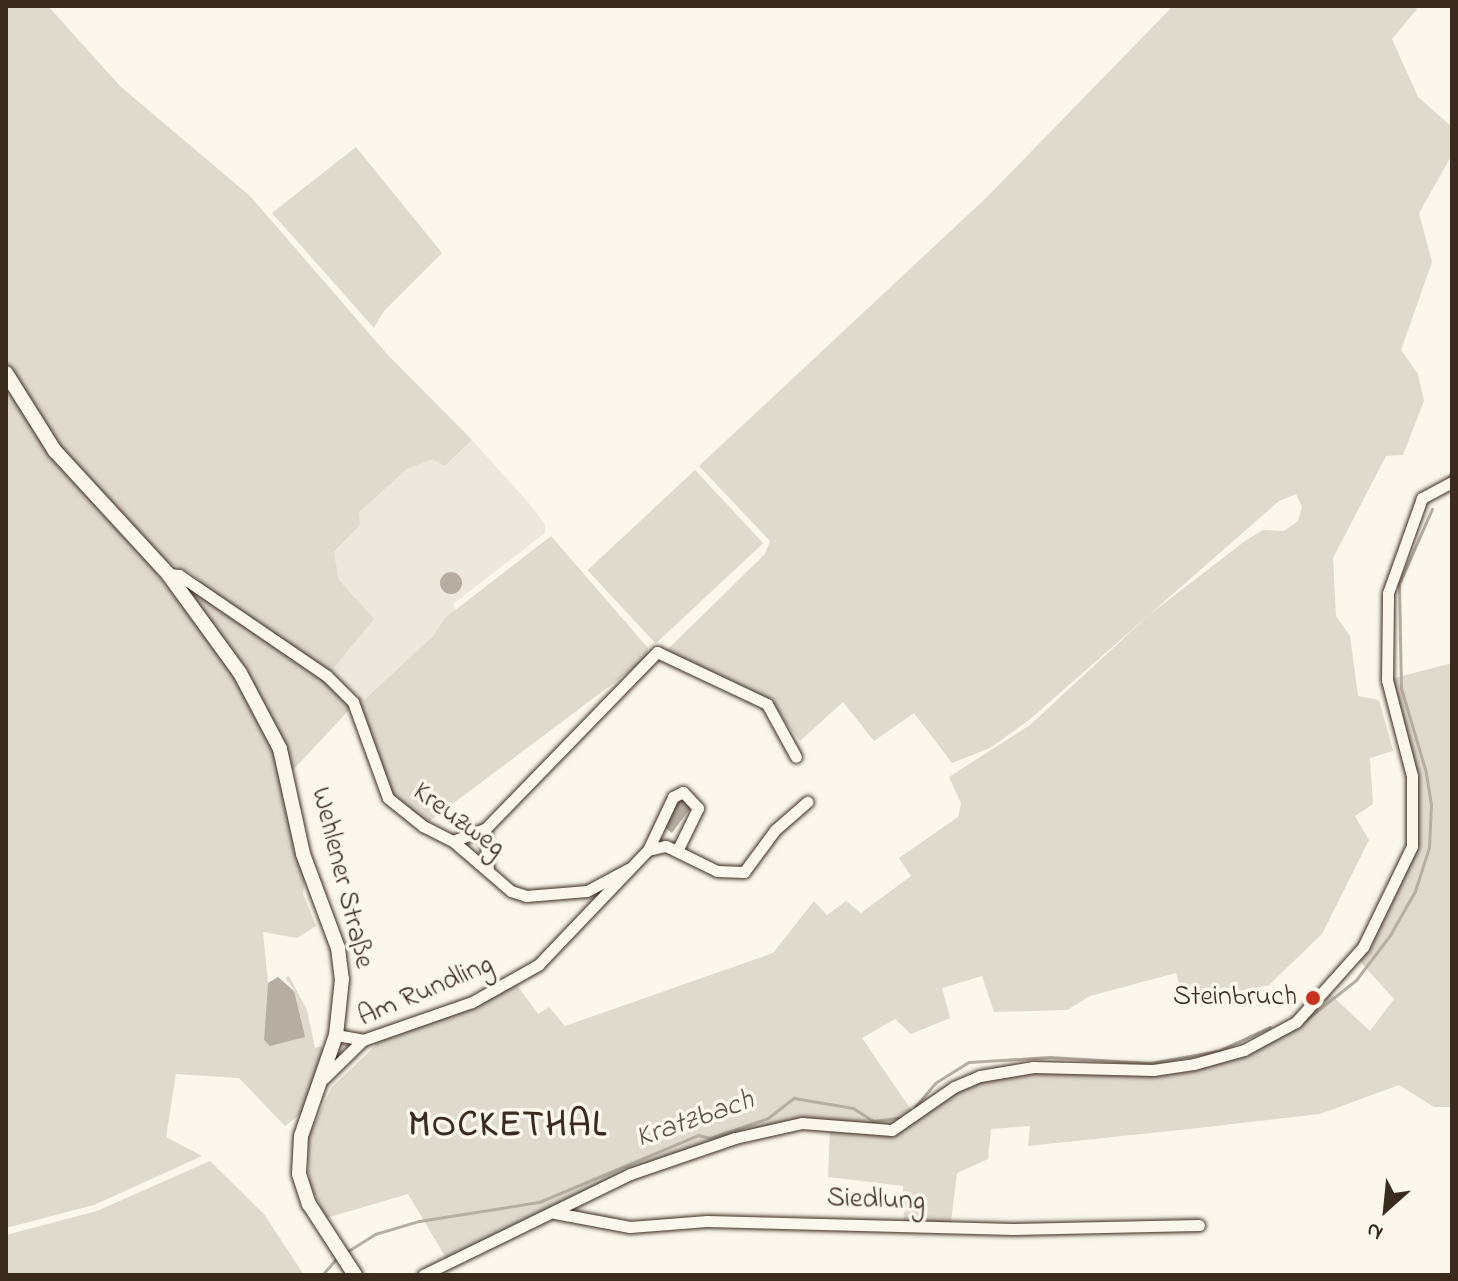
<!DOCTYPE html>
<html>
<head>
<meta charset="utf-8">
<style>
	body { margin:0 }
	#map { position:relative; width:1458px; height:1281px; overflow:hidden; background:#fbf7ec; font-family:"Indie Flower",sans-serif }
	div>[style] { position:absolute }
	.built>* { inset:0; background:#ede8dd }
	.green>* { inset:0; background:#dfd9ce; transform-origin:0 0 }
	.water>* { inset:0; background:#b6aea2 }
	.round { border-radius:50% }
	.stream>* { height:3px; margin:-1.5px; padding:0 1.5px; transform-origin:1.5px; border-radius:1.5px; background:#b6aea2 }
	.roads { filter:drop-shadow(0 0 2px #3b2a1e) drop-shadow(0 0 2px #3b2a1e) }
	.minor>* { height:11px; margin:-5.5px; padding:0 5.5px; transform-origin:5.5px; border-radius:5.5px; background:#fbf7ec }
	.tertiary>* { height:14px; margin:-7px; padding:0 7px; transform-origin:7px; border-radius:7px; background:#fbf7ec }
	.dots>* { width:22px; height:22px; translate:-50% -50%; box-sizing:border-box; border:4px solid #fbf7ec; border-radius:50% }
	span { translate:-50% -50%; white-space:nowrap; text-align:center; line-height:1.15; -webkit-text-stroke:7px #fbf7ec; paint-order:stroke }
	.street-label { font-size:28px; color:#3b2a1e }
	.poi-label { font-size:28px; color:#3b2a1e }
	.right { translate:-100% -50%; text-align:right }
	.water-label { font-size:30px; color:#605246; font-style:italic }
	.district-label { font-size:36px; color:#3b2a1e; font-weight:700; letter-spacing:2px }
	.frame { position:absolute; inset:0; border:8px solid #3b2a1e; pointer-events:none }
	.north { position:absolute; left:1346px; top:1169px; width:80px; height:80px; -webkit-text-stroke:6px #fbf7ec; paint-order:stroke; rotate:207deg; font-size:22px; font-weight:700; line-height:32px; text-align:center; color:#3b2a1e }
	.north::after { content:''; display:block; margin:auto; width:28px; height:36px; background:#3b2a1e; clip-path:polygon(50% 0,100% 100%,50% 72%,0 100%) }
</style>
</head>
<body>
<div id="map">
	<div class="built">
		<i style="clip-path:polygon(472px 440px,527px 501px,545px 524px,545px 533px,453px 604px,456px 610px,433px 636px,364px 700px,329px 674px,373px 619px,339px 580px,334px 552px,360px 525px,358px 512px,407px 469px,432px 458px,445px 466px)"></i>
	</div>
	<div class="green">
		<i style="clip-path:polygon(6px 6px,48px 6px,120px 86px,250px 196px,387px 354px,472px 440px,445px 466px,432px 459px,407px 469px,359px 512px,360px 525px,334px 552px,339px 580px,374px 619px,329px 674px,211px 592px,193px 574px,162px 560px,90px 486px,42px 424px,6px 365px)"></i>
		<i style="clip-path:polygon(1173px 6px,1413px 6px,1417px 9px,1392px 39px,1418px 97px,1452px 127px,1452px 155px,1419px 213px,1432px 262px,1401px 350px,1418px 374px,1424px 401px,1403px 455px,1386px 456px,1333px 558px,1336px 616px,1350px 636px,1358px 696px,1379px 700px,1393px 751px,1370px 758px,1373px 804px,1355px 816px,1369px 840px,1322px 934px,1269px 985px,1184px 1002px,1176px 973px,1090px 996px,1067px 1010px,994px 1012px,982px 976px,942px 988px,950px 1018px,911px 1034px,895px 1019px,862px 1038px,914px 1114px,890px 1127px,803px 1119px,704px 1143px,446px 1258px,408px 1194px,326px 1218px,309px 1182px,308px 1137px,332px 1087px,375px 1046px,375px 1040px,517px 985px,538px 1014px,549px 1007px,565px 1026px,773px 953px,814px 901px,827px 915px,846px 901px,861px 913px,911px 876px,899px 858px,958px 817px,961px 803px,949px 777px,1030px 725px,1149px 615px,1245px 541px,1263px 530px,1284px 531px,1298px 521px,1302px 507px,1296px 494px,1279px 501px,1029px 720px,990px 748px,952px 763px,914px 713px,874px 741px,843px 702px,800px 741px,777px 711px,665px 652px,765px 554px,770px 541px,699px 466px,987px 197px)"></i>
		<i style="clip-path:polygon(356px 147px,442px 253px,384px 311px,374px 328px,272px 213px)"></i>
		<i style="clip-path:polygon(6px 382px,234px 672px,276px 752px,305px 876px,303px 894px,316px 926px,297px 938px,263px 932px,268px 983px,264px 1040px,295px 991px,285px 978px,289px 976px,307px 1010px,315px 1048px,321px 1046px,325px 1054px,303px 1112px,285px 1126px,239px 1078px,176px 1074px,166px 1137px,202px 1156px,94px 1205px,6px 1228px)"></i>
		<i style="left:695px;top:470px;width:100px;height:147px;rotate:47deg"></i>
		<i style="clip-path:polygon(551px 536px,648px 648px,647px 658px,423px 826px,397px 808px,353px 702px,360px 695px,364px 700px,433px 636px,445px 618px)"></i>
		<i style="clip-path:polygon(185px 585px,325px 679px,352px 707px,293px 770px,267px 710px,182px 587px)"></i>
		<i style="clip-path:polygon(1452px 663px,1452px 1107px,1434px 1107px,1399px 1085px,1320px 1114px,1189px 1129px,1028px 1146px,1030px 1126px,991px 1129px,988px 1159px,957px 1173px,951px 1222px,904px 1222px,903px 1186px,828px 1177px,830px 1128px,894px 1134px,968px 1083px,1033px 1070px,1152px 1073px,1246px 1054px,1295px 1029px,1329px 993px,1370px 1031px,1394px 999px,1355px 956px,1407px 862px,1415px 799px,1387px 680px)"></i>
		<i style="clip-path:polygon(210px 1161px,264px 1214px,304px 1275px,6px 1275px,6px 1235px,97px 1211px)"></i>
	</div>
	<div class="water">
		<i class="round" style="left:440px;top:572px;width:22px;height:22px"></i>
		<i style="clip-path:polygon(685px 798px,691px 807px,672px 833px,663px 826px,677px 800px)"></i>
		<i style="clip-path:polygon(278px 977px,294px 991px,305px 1037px,270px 1046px,264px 1040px,268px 983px)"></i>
	</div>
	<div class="stream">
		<i style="left:1448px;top:479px;width:10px;rotate:-66deg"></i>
		<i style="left:1303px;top:1022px;width:68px;rotate:-38.4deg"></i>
		<i style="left:1356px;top:980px;width:56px;rotate:-52.9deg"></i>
		<i style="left:1390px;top:935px;width:51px;rotate:-60.4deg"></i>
		<i style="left:1415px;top:891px;width:46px;rotate:-72.3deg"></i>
		<i style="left:1429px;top:847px;width:42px;rotate:-87.3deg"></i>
		<i style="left:1431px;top:805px;width:36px;rotate:-99deg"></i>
		<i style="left:1425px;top:769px;width:84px;rotate:-106.5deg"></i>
		<i style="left:1401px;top:688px;width:104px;rotate:-91.1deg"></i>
		<i style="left:1399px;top:584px;width:82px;rotate:-66.3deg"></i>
		<i style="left:915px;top:1107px;width:31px;rotate:-50deg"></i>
		<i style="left:935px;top:1083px;width:40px;rotate:-32deg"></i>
		<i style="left:969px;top:1062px;width:81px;rotate:-3.5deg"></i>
		<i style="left:1050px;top:1057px;width:100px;rotate:3.4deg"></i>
		<i style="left:1150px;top:1063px;width:69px;rotate:-10deg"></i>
		<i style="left:1218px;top:1051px;width:57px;rotate:-24.8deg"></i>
		<i style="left:348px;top:1251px;width:32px;rotate:-32deg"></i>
		<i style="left:375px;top:1234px;width:46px;rotate:-16.5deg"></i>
		<i style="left:419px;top:1221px;width:121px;rotate:-9deg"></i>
		<i style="left:539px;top:1202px;width:173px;rotate:-22.8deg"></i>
		<i style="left:698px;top:1135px;width:12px;rotate:14deg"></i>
		<i style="left:710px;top:1138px;width:61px;rotate:-19deg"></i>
		<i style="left:768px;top:1118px;width:33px;rotate:-38deg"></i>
		<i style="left:794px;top:1098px;width:60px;rotate:9.6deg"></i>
		<i style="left:853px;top:1108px;width:24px;rotate:33deg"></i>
		<i style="left:873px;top:1121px;width:26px;rotate:-7deg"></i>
		<i style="left:322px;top:1275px;width:23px;rotate:-49deg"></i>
	</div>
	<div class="roads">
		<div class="minor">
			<i style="left:168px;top:574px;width:11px;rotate:5deg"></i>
			<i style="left:179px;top:575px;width:179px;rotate:34.3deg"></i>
			<i style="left:327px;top:676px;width:37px;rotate:45deg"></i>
			<i style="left:353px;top:702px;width:102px;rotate:70deg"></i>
			<i style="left:388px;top:798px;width:45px;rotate:38.7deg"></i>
			<i style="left:423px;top:826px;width:34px;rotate:27deg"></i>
			<i style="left:453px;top:841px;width:77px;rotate:40.8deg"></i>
			<i style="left:511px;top:891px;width:16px;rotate:18deg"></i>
			<i style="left:526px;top:896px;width:61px;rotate:-4.7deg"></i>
			<i style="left:587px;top:891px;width:47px;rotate:-28.2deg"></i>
			<i style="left:485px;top:829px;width:42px;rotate:85.9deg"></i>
			<i style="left:453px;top:841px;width:34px;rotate:-21deg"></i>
			<i style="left:485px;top:829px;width:247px;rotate:-45.8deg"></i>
			<i style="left:657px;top:652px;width:122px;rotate:25.3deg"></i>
			<i style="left:767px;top:704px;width:60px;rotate:61.3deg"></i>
			<i style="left:648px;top:850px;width:59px;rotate:-64.7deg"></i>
			<i style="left:673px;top:797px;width:11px;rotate:-27deg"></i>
			<i style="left:683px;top:792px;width:22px;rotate:47deg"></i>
			<i style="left:698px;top:808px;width:46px;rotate:116deg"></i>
			<i style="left:336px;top:1035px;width:27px;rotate:10deg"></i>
			<i style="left:324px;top:1078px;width:54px;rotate:-44.3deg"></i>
			<i style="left:363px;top:1040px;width:115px;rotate:-19.2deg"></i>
			<i style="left:472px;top:1002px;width:76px;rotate:-29.3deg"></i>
			<i style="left:538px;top:965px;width:159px;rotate:-46.3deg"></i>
			<i style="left:648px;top:850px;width:18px;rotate:-13deg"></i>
			<i style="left:666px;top:846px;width:57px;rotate:26.1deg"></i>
			<i style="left:717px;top:871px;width:27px;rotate:2deg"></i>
			<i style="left:744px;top:872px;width:52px;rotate:-53.6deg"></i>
			<i style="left:775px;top:830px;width:43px;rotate:-41.2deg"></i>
			<i style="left:555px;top:1213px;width:76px;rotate:10.6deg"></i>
			<i style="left:630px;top:1227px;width:77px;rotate:-4.5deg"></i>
			<i style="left:707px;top:1221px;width:306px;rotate:1.5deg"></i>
			<i style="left:1013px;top:1229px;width:186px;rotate:-1.2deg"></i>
			<i style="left:423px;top:1275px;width:230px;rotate:-26deg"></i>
			<i style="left:630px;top:1174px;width:111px;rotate:-18.9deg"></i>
			<i style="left:735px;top:1138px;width:69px;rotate:-12.6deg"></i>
			<i style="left:802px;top:1123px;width:90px;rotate:4.4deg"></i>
			<i style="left:892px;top:1130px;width:75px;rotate:-34.7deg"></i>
			<i style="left:954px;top:1087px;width:28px;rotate:-23deg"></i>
			<i style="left:980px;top:1076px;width:54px;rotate:-9.6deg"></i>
			<i style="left:1033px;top:1067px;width:120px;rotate:1.4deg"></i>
			<i style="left:1153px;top:1070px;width:41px;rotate:-8.3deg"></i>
			<i style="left:1194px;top:1064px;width:52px;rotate:-15.6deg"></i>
			<i style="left:1244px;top:1050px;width:59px;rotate:-28.3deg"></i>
			<i style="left:1296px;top:1022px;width:101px;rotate:-48.2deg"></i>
			<i style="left:1363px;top:947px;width:112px;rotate:-64.1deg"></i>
			<i style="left:1412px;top:846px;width:70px;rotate:-90deg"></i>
			<i style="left:1412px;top:776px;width:99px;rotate:-104.6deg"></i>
			<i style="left:1387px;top:680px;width:87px;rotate:-89.3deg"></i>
			<i style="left:1388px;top:593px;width:101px;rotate:-70.3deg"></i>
			<i style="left:1422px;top:498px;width:34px;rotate:-28deg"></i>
		</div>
		<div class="tertiary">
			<i style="left:6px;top:373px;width:92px;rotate:57.9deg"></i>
			<i style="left:55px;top:451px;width:167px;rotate:47.4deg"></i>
			<i style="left:168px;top:574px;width:122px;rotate:54deg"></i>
			<i style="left:240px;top:673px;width:86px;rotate:62.2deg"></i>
			<i style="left:280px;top:749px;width:107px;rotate:77.6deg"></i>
			<i style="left:303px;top:854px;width:100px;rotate:69.6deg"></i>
			<i style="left:338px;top:948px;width:31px;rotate:83deg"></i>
			<i style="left:342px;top:979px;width:56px;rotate:96.1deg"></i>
			<i style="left:336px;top:1035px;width:107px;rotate:109.1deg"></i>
			<i style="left:301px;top:1136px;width:38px;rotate:93deg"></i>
			<i style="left:299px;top:1174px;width:32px;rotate:72deg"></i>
			<i style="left:309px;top:1204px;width:85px;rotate:57.1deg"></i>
		</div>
	</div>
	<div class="dots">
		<i style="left:1313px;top:998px;background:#c8321e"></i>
	</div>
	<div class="street-label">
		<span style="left:458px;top:821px;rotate:36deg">Kreuzweg</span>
		<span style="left:341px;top:878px;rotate:76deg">Wehlener Straße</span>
		<span style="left:426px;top:992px;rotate:-23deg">Am Rundling</span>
		<span style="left:876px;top:1201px;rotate:2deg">Siedlung</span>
	</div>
	<div class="poi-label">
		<span class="right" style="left:1297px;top:998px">Steinbruch</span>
	</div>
	<div class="water-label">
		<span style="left:695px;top:1120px;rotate:-19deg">Kratzbach</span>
	</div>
	<div class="district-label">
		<span style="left:508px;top:1127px">MOCKETHAL</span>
	</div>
	<div class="frame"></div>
	<div class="north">N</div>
</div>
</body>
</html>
